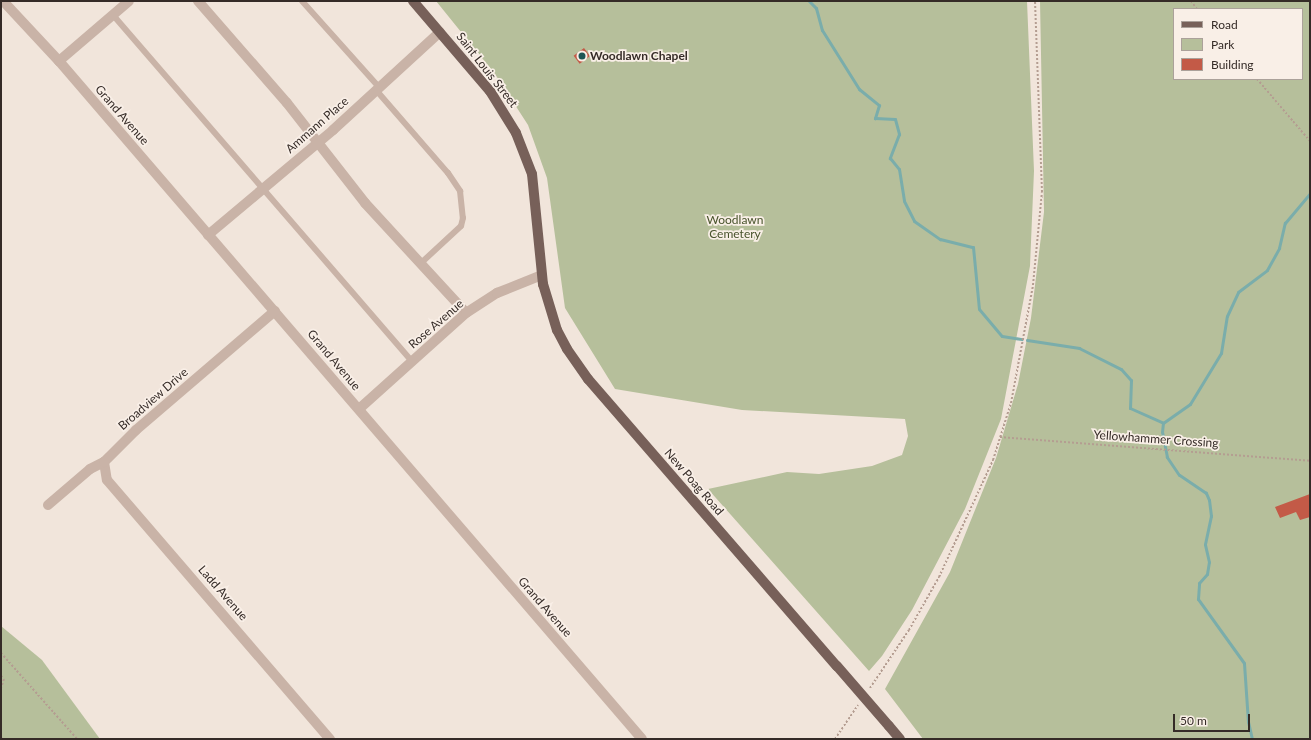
<!DOCTYPE html>
<html>
<head>
<meta charset="utf-8">
<style>
	body { margin:0 }
	#map { position:relative; width:1311px; height:740px; overflow:hidden; background:#f1e5db; font-family:Lato,sans-serif }
	div>[style] { position:absolute }
	.green>* { inset:0; background:#b6bf9b }
	.stream>* { height:3px; margin:-1.5px; padding:0 1.5px; transform-origin:1.5px; border-radius:1.5px; background:#7aadab }
	.building>* { inset:0; background:#c35a47; transform-origin:0 0 }
	.path>* { height:2px; margin-top:-1px; transform-origin:0; background:repeating-linear-gradient(90deg,#b49d91 0 2px,transparent 0 4px) }
	.service>* { height:6px; margin:-3px; padding:0 3px; transform-origin:3px; border-radius:3px; background:#c9b3a7 }
	.minor>* { height:10px; margin:-5px; padding:0 5px; transform-origin:5px; border-radius:5px; background:#c9b3a7 }
	.primary>* { height:10px; margin:-5px; padding:0 5px; transform-origin:5px; border-radius:5px; background:#776059 }
	.primary-bridge>* { height:10px; margin:-5px; padding:0 5px; transform-origin:5px; border-radius:5px; background:#776059 }
	.dots>* { width:11px; height:11px; translate:-50% -50%; box-sizing:border-box; border:2px solid #f9efe7; border-radius:50% }
	span { translate:-50% -50%; white-space:nowrap; text-align:center; line-height:1.15; -webkit-text-stroke:3.5px #f9efe7; paint-order:stroke }
	.poi-label { font-size:12px; color:#352b27; font-weight:700 }
	.left { translate:0 -50%; text-align:left }
	.street-label { font-size:12px; color:#352b27 }
	.park-label { font-size:12px; color:#48532c }
	.frame { position:absolute; inset:0; border:2px solid #352b27; pointer-events:none }
	.legend { position:absolute; left:1173px; top:8px; width:130px; height:72px; box-sizing:border-box; background:#f9efe7; border:1px solid #aba19a; margin:0; padding:5px 7px; list-style:none; font-size:12px; color:#352b27 }
	.legend li { display:flex; align-items:center; gap:8px; height:20px }
	.legend b { width:20px; border:1px solid #aba19a }
	.scale { position:absolute; left:1173px; top:714px; width:77px; height:18px; box-sizing:border-box; border:2px solid #352b27; border-top:0; padding-left:5px; font-size:12px; line-height:14px; white-space:nowrap; color:#352b27; -webkit-text-stroke:3px #f9efe7; paint-order:stroke }
</style>
</head>
<body>
<div id="map">
	<div class="green">
		<i style="clip-path:polygon(436px 1px,1027px 1px,1034px 171px,1030px 266px,1001px 419px,965px 509px,912px 610px,882px 656px,869px 671px,708px 489px,787px 472px,819px 474px,872px 466px,902px 455px,908px 436px,905px 419px,742px 410px,615px 389px,565px 308px,547px 178px,528px 125px,495px 74px)"></i>
		<i style="clip-path:polygon(evenodd,1040px 1px,1310px 1px,1310px 739px,923px 739px,885px 689px,950px 572px,996px 458px,1018px 384px,1031px 318px,1044px 212px,1040px 1px,1174px 9px,1302px 9px,1302px 79px,1174px 79px,1174px 9px)"></i>
		<i style="clip-path:polygon(1px 626px,42px 660px,100px 739px,1px 739px)"></i>
	</div>
	<div class="stream">
		<i style="left:809px;top:1px;width:10px;rotate:45deg"></i>
		<i style="left:816px;top:8px;width:23px;rotate:75deg"></i>
		<i style="left:822px;top:30px;width:70px;rotate:57.9deg"></i>
		<i style="left:859px;top:89px;width:26px;rotate:39deg"></i>
		<i style="left:879px;top:105px;width:14px;rotate:107deg"></i>
		<i style="left:875px;top:118px;width:20px;rotate:3deg"></i>
		<i style="left:895px;top:119px;width:16px;rotate:75deg"></i>
		<i style="left:899px;top:134px;width:26px;rotate:111deg"></i>
		<i style="left:890px;top:158px;width:14px;rotate:51deg"></i>
		<i style="left:899px;top:169px;width:32px;rotate:81deg"></i>
		<i style="left:904px;top:201px;width:22px;rotate:63deg"></i>
		<i style="left:914px;top:221px;width:32px;rotate:35deg"></i>
		<i style="left:940px;top:239px;width:34px;rotate:14deg"></i>
		<i style="left:973px;top:247px;width:62px;rotate:84.5deg"></i>
		<i style="left:979px;top:309px;width:35px;rotate:50deg"></i>
		<i style="left:1002px;top:336px;width:20px;rotate:9deg"></i>
		<i style="left:1027px;top:340px;width:53px;rotate:8.7deg"></i>
		<i style="left:1079px;top:348px;width:47px;rotate:26.6deg"></i>
		<i style="left:1121px;top:369px;width:15px;rotate:48deg"></i>
		<i style="left:1131px;top:380px;width:28px;rotate:92deg"></i>
		<i style="left:1130px;top:408px;width:36px;rotate:24deg"></i>
		<i style="left:1252px;top:739px;width:17px;rotate:-103deg"></i>
		<i style="left:1248px;top:722px;width:59px;rotate:-93.9deg"></i>
		<i style="left:1244px;top:663px;width:79px;rotate:-125.7deg"></i>
		<i style="left:1198px;top:599px;width:16px;rotate:-86deg"></i>
		<i style="left:1199px;top:583px;width:12px;rotate:-48deg"></i>
		<i style="left:1207px;top:574px;width:12px;rotate:-81deg"></i>
		<i style="left:1209px;top:562px;width:18px;rotate:-103deg"></i>
		<i style="left:1205px;top:544px;width:29px;rotate:-78deg"></i>
		<i style="left:1211px;top:516px;width:16px;rotate:-97deg"></i>
		<i style="left:1209px;top:500px;width:8px;rotate:-113deg"></i>
		<i style="left:1206px;top:493px;width:32px;rotate:-146deg"></i>
		<i style="left:1179px;top:475px;width:22px;rotate:-124deg"></i>
		<i style="left:1167px;top:457px;width:25px;rotate:-101deg"></i>
		<i style="left:1162px;top:432px;width:9px;rotate:-84deg"></i>
		<i style="left:1163px;top:423px;width:33px;rotate:-35deg"></i>
		<i style="left:1190px;top:404px;width:60px;rotate:-58.7deg"></i>
		<i style="left:1221px;top:353px;width:37px;rotate:-81deg"></i>
		<i style="left:1227px;top:316px;width:26px;rotate:-65deg"></i>
		<i style="left:1238px;top:292px;width:36px;rotate:-37deg"></i>
		<i style="left:1267px;top:270px;width:25px;rotate:-61deg"></i>
		<i style="left:1279px;top:248px;width:26px;rotate:-77deg"></i>
		<i style="left:1285px;top:223px;width:39px;rotate:-50deg"></i>
	</div>
	<div class="building">
		<i style="left:584px;top:48px;width:10px;height:13px;rotate:53deg"></i>
		<i style="clip-path:polygon(1310px 494px,1310px 517px,1300px 520px,1296px 512px,1280px 518px,1275px 507px)"></i>
	</div>
	<div class="path">
		<i style="left:1191px;top:1px;width:10px;rotate:53deg"></i>
		<i style="left:1257px;top:79px;width:82px;rotate:49.5deg"></i>
		<i style="left:1000px;top:437px;width:311px;rotate:4.4deg"></i>
		<i style="left:1px;top:653px;width:115px;rotate:48.5deg"></i>
		<i style="left:1px;top:676px;width:4px;rotate:45deg"></i>
		<i style="left:4px;top:679px;width:9px;rotate:108deg"></i>
		<i style="left:870px;top:688px;width:70px;rotate:-56.1deg"></i>
		<i style="left:909px;top:630px;width:61px;rotate:-60.5deg"></i>
		<i style="left:939px;top:577px;width:129px;rotate:-65.2deg"></i>
		<i style="left:993px;top:460px;width:60px;rotate:-72.5deg"></i>
		<i style="left:1011px;top:403px;width:120px;rotate:-79.4deg"></i>
		<i style="left:1033px;top:285px;width:93px;rotate:-84.5deg"></i>
		<i style="left:1042px;top:192px;width:191px;rotate:-92.1deg"></i>
		<i style="left:1px;top:738px;width:2px;rotate:27deg"></i>
		<i style="left:835px;top:739px;width:41px;rotate:-55.9deg"></i>
	</div>
	<div class="service">
		<i style="left:302px;top:1px;width:115px;rotate:48.2deg"></i>
		<i style="left:113px;top:15px;width:459px;rotate:49.2deg"></i>
		<i style="left:376px;top:90px;width:110px;rotate:49.1deg"></i>
		<i style="left:448px;top:173px;width:22px;rotate:56deg"></i>
		<i style="left:460px;top:191px;width:27px;rotate:84deg"></i>
		<i style="left:463px;top:218px;width:8px;rotate:104deg"></i>
		<i style="left:461px;top:226px;width:56px;rotate:137.2deg"></i>
	</div>
	<div class="minor">
		<i style="left:3px;top:1px;width:82px;rotate:47deg"></i>
		<i style="left:59px;top:61px;width:894px;rotate:49.31deg"></i>
		<i style="left:198px;top:1px;width:135px;rotate:48.9deg"></i>
		<i style="left:287px;top:103px;width:127px;rotate:52deg"></i>
		<i style="left:365px;top:203px;width:149px;rotate:47.4deg"></i>
		<i style="left:59px;top:61px;width:92px;rotate:-40.6deg"></i>
		<i style="left:208px;top:235px;width:163px;rotate:-40deg"></i>
		<i style="left:333px;top:130px;width:145px;rotate:-42.5deg"></i>
		<i style="left:359px;top:409px;width:144px;rotate:-41.9deg"></i>
		<i style="left:466px;top:313px;width:37px;rotate:-33deg"></i>
		<i style="left:497px;top:293px;width:48px;rotate:-21.8deg"></i>
		<i style="left:104px;top:462px;width:18px;rotate:81deg"></i>
		<i style="left:107px;top:480px;width:342px;rotate:49.3deg"></i>
		<i style="left:48px;top:505px;width:55px;rotate:-40.6deg"></i>
		<i style="left:90px;top:469px;width:16px;rotate:-27deg"></i>
		<i style="left:104px;top:462px;width:45px;rotate:-45deg"></i>
		<i style="left:136px;top:430px;width:183px;rotate:-40.6deg"></i>
	</div>
	<div class="primary">
		<i style="left:413px;top:1px;width:118px;rotate:49.5deg"></i>
		<i style="left:490px;top:91px;width:49px;rotate:58.2deg"></i>
		<i style="left:516px;top:133px;width:44px;rotate:68.7deg"></i>
		<i style="left:532px;top:174px;width:111px;rotate:84.3deg"></i>
		<i style="left:543px;top:284px;width:48px;rotate:73.1deg"></i>
		<i style="left:557px;top:330px;width:21px;rotate:62deg"></i>
		<i style="left:567px;top:349px;width:37px;rotate:55deg"></i>
		<i style="left:588px;top:379px;width:380px;rotate:49.1deg"></i>
		<i style="left:889px;top:726px;width:17px;rotate:50deg"></i>
	</div>
	<div class="primary-bridge">
		<i style="left:837px;top:666px;width:79px;rotate:49.1deg"></i>
	</div>
	<div class="dots">
		<i style="left:582px;top:56px;background:#1e5654"></i>
	</div>
	<div class="poi-label">
		<span class="left" style="left:590px;top:56px">Woodlawn Chapel</span>
	</div>
	<div class="street-label">
		<span style="left:487px;top:70px;rotate:52deg">Saint Louis Street</span>
		<span style="left:122px;top:115px;rotate:49deg">Grand Avenue</span>
		<span style="left:317px;top:125px;rotate:-41deg">Ammann Place</span>
		<span style="left:436px;top:324px;rotate:-41deg">Rose Avenue</span>
		<span style="left:334px;top:360px;rotate:50deg">Grand Avenue</span>
		<span style="left:153px;top:399px;rotate:-41deg">Broadview Drive</span>
		<span style="left:1156px;top:439px;rotate:4deg">Yellowhammer Crossing</span>
		<span style="left:694px;top:482px;rotate:49deg">New Poag Road</span>
		<span style="left:223px;top:593px;rotate:49deg">Ladd Avenue</span>
		<span style="left:545px;top:607px;rotate:49deg">Grand Avenue</span>
	</div>
	<div class="park-label">
		<span style="left:735px;top:227px">Woodlawn<br>Cemetery</span>
	</div>
	<div class="frame"></div>
	<ul class="legend">
	<li><b style="height:5px;background:#776059"></b>Road</li>
	<li><b style="height:11px;background:#b6bf9b"></b>Park</li>
	<li><b style="height:11px;background:#c35a47"></b>Building</li>
	</ul>
	<div class="scale">50 m</div>
</div>
</body>
</html>
